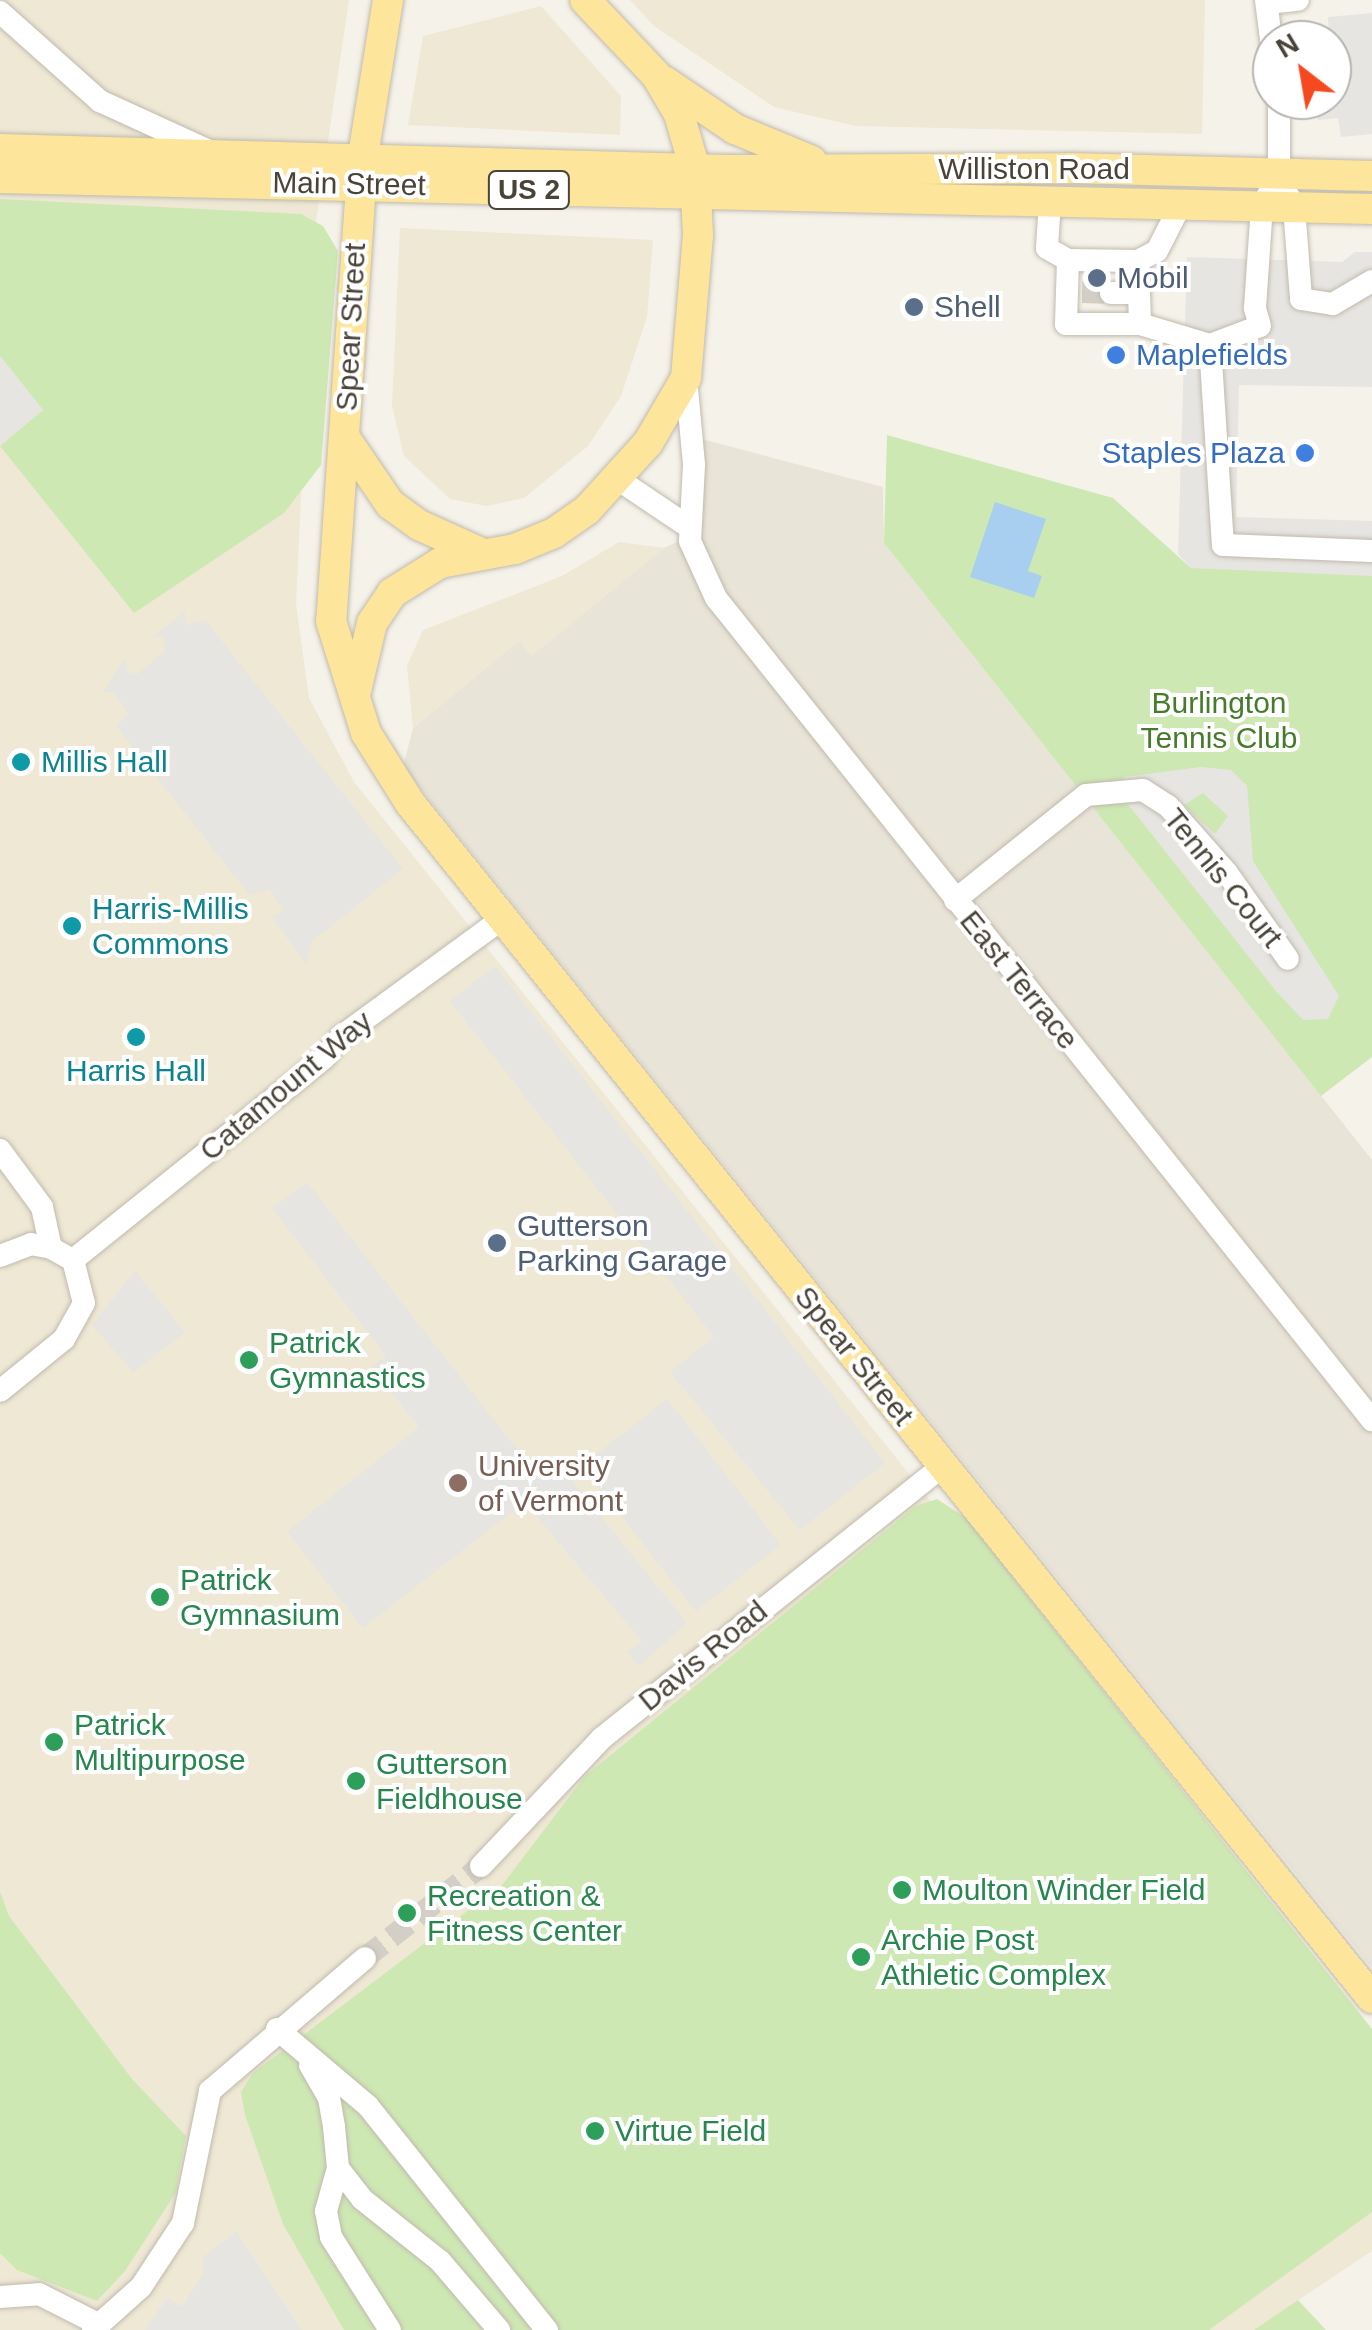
<!DOCTYPE html>
<html>
<head>
<meta charset="utf-8">
<style>
	body { margin:0 }
	#map { position:relative; width:1372px; height:2330px; overflow:hidden; background:#f5f2ea; font-family:Helvetica,sans-serif }
	div>[style] { position:absolute }
	.residential>* { inset:0; background:#e9e4d8 }
	.education>* { inset:0; background:#eee8d5 }
	.green>* { inset:0; background:#cee8b4 }
	.parking>* { inset:0; background:#e7e5e2; transform-origin:0 0 }
	.water>* { inset:0; background:#a8cff0 }
	.minor-tunnel>* { height:22px; margin-top:-11px; transform-origin:0; background:repeating-linear-gradient(90deg,#d3cfc6 0 22px,transparent 0 33px) }
	.roads { filter:drop-shadow(0 0 2px #c1baad) drop-shadow(0 0 2px #c1baad) }
	.minor>* { height:22px; margin:-11px; padding:0 11px; transform-origin:11px; border-radius:11px; background:#fff }
	.major>* { height:30px; margin:-15px; padding:0 15px; transform-origin:15px; border-radius:15px; background:#fde59b }
	.dots>* { width:28px; height:28px; translate:-50% -50%; box-sizing:border-box; border:5px solid #fff; border-radius:50% }
	span { translate:-50% -50%; white-space:nowrap; text-align:center; line-height:1.15; -webkit-text-stroke:8px #fff; paint-order:stroke }
	.shield-label span { padding:2px 8px; background:#fff; border:2px solid; border-radius:8px; -webkit-text-stroke-width:0 }
	.shield-label { font-size:28px; color:#494338; font-weight:700 }
	.street-label { font-size:30px; color:#494338 }
	.service-label { font-size:30px; color:#4e5e75 }
	.left { translate:0 -50%; text-align:left }
	.shop-label { font-size:30px; color:#366cbe }
	.right { translate:-100% -50%; text-align:right }
	.park-label { font-size:30px; color:#467b2b }
	.culture-label { font-size:30px; color:#0d838f }
	.leisure-label { font-size:30px; color:#27864d }
	.education-label { font-size:30px; color:#785e54 }
	.north { position:absolute; left:1252px; top:20px; width:100px; height:100px; box-sizing:border-box; background:#fff; border:2px solid #b6b4af; border-radius:50%; rotate:329deg; font-size:28px; font-weight:700; line-height:40px; text-align:center; color:#494338 }
	.north::after { content:''; display:block; margin:auto; width:35px; height:45px; background:#f7491f; clip-path:polygon(50% 0,100% 100%,50% 72%,0 100%) }
</style>
</head>
<body>
<div id="map">
	<div class="residential">
		<i style="clip-path:polygon(702px 439px,883px 487px,884px 543px,1372px 1160px,1372px 1968px,403px 767px,413px 728px,520px 640px,532px 655px,664px 548px,698px 532px)"></i>
	</div>
	<div class="education">
		<i style="clip-path:polygon(0 0,349px 0,313px 242px,296px 604px,309px 698px,354px 782px,1372px 2051px,1372px 2251px,1254px 2330px,0 2330px)"></i>
		<i style="clip-path:polygon(630px 0,1205px 0,1202px 134px,856px 126px,774px 107px,654px 26px)"></i>
		<i style="clip-path:polygon(541px 6px,621px 96px,620px 135px,408px 125px,423px 36px)"></i>
		<i style="clip-path:polygon(400px 228px,653px 240px,647px 317px,621px 396px,588px 446px,524px 498px,487px 506px,450px 499px,404px 456px,392px 406px)"></i>
		<i style="clip-path:polygon(619px 542px,664px 548px,532px 656px,519px 641px,413px 728px,407px 666px,423px 630px,562px 576px)"></i>
	</div>
	<div class="green">
		<i style="clip-path:polygon(0 199px,301px 214px,323px 226px,338px 251px,321px 465px,284px 513px,134px 613px,0 446px,43px 410px,0 356px)"></i>
		<i style="clip-path:polygon(887px 435px,1113px 498px,1191px 568px,1372px 569px,1372px 1057px,1321px 1096px,884px 543px)"></i>
		<i style="clip-path:polygon(937px 1499px,966px 1518px,1372px 2029px,1372px 2212px,1209px 2330px,344px 2330px,283px 2224px,245px 2115px,241px 2092px,253px 2073px,503px 1884px,585px 1776px,916px 1506px)"></i>
		<i style="clip-path:polygon(0 1892px,9px 1916px,132px 2079px,186px 2136px,175px 2194px,125px 2271px,97px 2301px,17px 2270px,0 2253px)"></i>
		<i style="clip-path:polygon(1298px 2300px,1326px 2330px,1254px 2330px)"></i>
	</div>
	<div class="parking">
		<i style="clip-path:polygon(1372px 13px,1372px 134px,1341px 137px,1338px 118px,1318px 120px,1316px 100px,1332px 100px,1332px 40px,1311px 37px,1329px 35px,1328px 17px)"></i>
		<i style="clip-path:polygon(1355px 252px,1372px 252px,1372px 387px,1239px 385px,1236px 517px,1372px 521px,1372px 576px,1191px 568px,1178px 554px,1187px 257px,1342px 262px)"></i>
		<i style="clip-path:polygon(0 356px,43px 410px,0 445px)"></i>
		<i style="clip-path:polygon(185px 611px,186px 625px,205px 620px,403px 869px,312px 941px,306px 964px,272px 917px,284px 910px,269px 889px,250px 895px,116px 726px,129px 713px,112px 692px,103px 692px,125px 659px,127px 672px,137px 674px,164px 652px,165px 637px,152px 637px)"></i>
		<i style="clip-path:polygon(evenodd,1201px 767px,1231px 770px,1247px 786px,1253px 861px,1339px 996px,1328px 1019px,1303px 1020px,1276px 991px,1123px 798px,1124px 777px,1201px 767px,1203px 793px,1228px 816px,1215px 834px,1184px 805px,1203px 793px)"></i>
		<i style="clip-path:polygon(495px 966px,885px 1463px,800px 1530px,670px 1372px,714px 1337px,450px 1001px)"></i>
		<i style="clip-path:polygon(307px 1182px,541px 1480px,560px 1466px,687px 1623px,639px 1666px,627px 1652px,642px 1641px,531px 1510px,517px 1508px,363px 1628px,287px 1532px,419px 1427px,372px 1367px,386px 1356px,272px 1208px)"></i>
		<i style="clip-path:polygon(135px 1271px,185px 1332px,133px 1373px,92px 1325px)"></i>
		<i style="left:667px;top:1399px;width:185px;height:108px;rotate:52deg"></i>
		<i style="clip-path:polygon(236px 2231px,302px 2330px,145px 2330px,167px 2298px,182px 2307px,204px 2273px,202px 2258px)"></i>
	</div>
	<div class="water">
		<i style="clip-path:polygon(995px 502px,1046px 519px,1028px 571px,1042px 576px,1034px 598px,970px 577px)"></i>
	</div>
	<div class="minor-tunnel">
		<i style="left:1082px;top:292px;width:29px;rotate:2deg"></i>
		<i style="left:365px;top:1958px;width:148px;rotate:-38.4deg"></i>
	</div>
	<div class="roads">
		<div class="minor">
			<i style="left:1266px;top:0;width:47px;rotate:82.7deg"></i>
			<i style="left:1267px;top:3px;width:31px;rotate:-6deg"></i>
			<i style="left:0;top:12px;width:134px;rotate:41.7deg"></i>
			<i style="left:100px;top:101px;width:118px;rotate:24.6deg"></i>
			<i style="left:1287px;top:193px;width:16px;rotate:63deg"></i>
			<i style="left:1294px;top:207px;width:92px;rotate:85.6deg"></i>
			<i style="left:1301px;top:299px;width:32px;rotate:9deg"></i>
			<i style="left:1333px;top:304px;width:45px;rotate:-30.5deg"></i>
			<i style="left:1050px;top:201px;width:47px;rotate:93.7deg"></i>
			<i style="left:1047px;top:248px;width:24px;rotate:30deg"></i>
			<i style="left:1068px;top:260px;width:64px;rotate:91.8deg"></i>
			<i style="left:1066px;top:324px;width:74px"></i>
			<i style="left:1140px;top:324px;width:63px;rotate:-91.8deg"></i>
			<i style="left:1138px;top:261px;width:21px;rotate:-28deg"></i>
			<i style="left:1157px;top:251px;width:53px;rotate:-62.9deg"></i>
			<i style="left:1068px;top:260px;width:70px;rotate:0.8deg"></i>
			<i style="left:1111px;top:293px;width:28px"></i>
			<i style="left:1140px;top:324px;width:73px;rotate:16.7deg"></i>
			<i style="left:1210px;top:345px;width:53px;rotate:-20.8deg"></i>
			<i style="left:1260px;top:326px;width:19px;rotate:-106deg"></i>
			<i style="left:1255px;top:308px;width:102px;rotate:-86.1deg"></i>
			<i style="left:1262px;top:206px;width:36px;rotate:-62deg"></i>
			<i style="left:1279px;top:174px;width:74px;rotate:-90deg"></i>
			<i style="left:1210px;top:345px;width:200px;rotate:86.3deg"></i>
			<i style="left:1223px;top:545px;width:149px;rotate:2.3deg"></i>
			<i style="left:686px;top:378px;width:87px;rotate:84.7deg"></i>
			<i style="left:694px;top:465px;width:76px;rotate:93deg"></i>
			<i style="left:690px;top:541px;width:63px;rotate:65.5deg"></i>
			<i style="left:716px;top:598px;width:1052px;rotate:51.41deg"></i>
			<i style="left:619px;top:480px;width:84px;rotate:33.9deg"></i>
			<i style="left:955px;top:900px;width:168px;rotate:-38.7deg"></i>
			<i style="left:1086px;top:795px;width:57px;rotate:-5deg"></i>
			<i style="left:1143px;top:790px;width:30px;rotate:33deg"></i>
			<i style="left:1168px;top:806px;width:89px;rotate:48.6deg"></i>
			<i style="left:1227px;top:873px;width:105px;rotate:54.7deg"></i>
			<i style="left:0;top:1150px;width:71px;rotate:53.6deg"></i>
			<i style="left:42px;top:1207px;width:42px;rotate:77.6deg"></i>
			<i style="left:0;top:1256px;width:33px;rotate:-21deg"></i>
			<i style="left:31px;top:1244px;width:20px;rotate:11deg"></i>
			<i style="left:51px;top:1248px;width:25px;rotate:29deg"></i>
			<i style="left:73px;top:1260px;width:44px;rotate:75.7deg"></i>
			<i style="left:84px;top:1303px;width:41px;rotate:119.1deg"></i>
			<i style="left:64px;top:1339px;width:82px;rotate:140.9deg"></i>
			<i style="left:73px;top:1260px;width:322px;rotate:-38.8deg"></i>
			<i style="left:324px;top:1058px;width:28px;rotate:-51deg"></i>
			<i style="left:342px;top:1036px;width:200px;rotate:-36.2deg"></i>
			<i style="left:481px;top:1866px;width:176px;rotate:-46.6deg"></i>
			<i style="left:602px;top:1738px;width:436px;rotate:-38.6deg"></i>
			<i style="left:277px;top:2029px;width:119px;rotate:40.2deg"></i>
			<i style="left:368px;top:2106px;width:287px;rotate:51.4deg"></i>
			<i style="left:310px;top:2065px;width:38px;rotate:60deg"></i>
			<i style="left:329px;top:2098px;width:29px;rotate:80deg"></i>
			<i style="left:334px;top:2127px;width:41px;rotate:84.4deg"></i>
			<i style="left:338px;top:2168px;width:45px;rotate:105.6deg"></i>
			<i style="left:326px;top:2211px;width:26px;rotate:79deg"></i>
			<i style="left:331px;top:2237px;width:110px;rotate:57.6deg"></i>
			<i style="left:338px;top:2168px;width:39px;rotate:52deg"></i>
			<i style="left:362px;top:2199px;width:100px;rotate:38.5deg"></i>
			<i style="left:440px;top:2261px;width:91px;rotate:49.5deg"></i>
			<i style="left:0;top:2297px;width:39px;rotate:-4deg"></i>
			<i style="left:39px;top:2294px;width:68px;rotate:26.9deg"></i>
			<i style="left:93px;top:2330px;width:64px;rotate:-41.9deg"></i>
			<i style="left:141px;top:2287px;width:77px;rotate:-56.7deg"></i>
			<i style="left:183px;top:2223px;width:135px;rotate:-78.4deg"></i>
			<i style="left:210px;top:2091px;width:204px;rotate:-40.6deg"></i>
		</div>
		<div class="major">
			<i style="left:388px;top:0;width:158px;rotate:99.1deg"></i>
			<i style="left:363px;top:156px;width:466px;rotate:93.9deg"></i>
			<i style="left:331px;top:621px;width:117px;rotate:72.6deg"></i>
			<i style="left:366px;top:733px;width:83px;rotate:57.8deg"></i>
			<i style="left:410px;top:803px;width:1534px;rotate:51.17deg"></i>
			<i style="left:664px;top:81px;width:86px;rotate:34.1deg"></i>
			<i style="left:735px;top:129px;width:83px;rotate:22.6deg"></i>
			<i style="left:0;top:149px;width:727px;rotate:1.65deg"></i>
			<i style="left:727px;top:170px;width:343px;rotate:-0.3deg"></i>
			<i style="left:1070px;top:168px;width:302px;rotate:1.5deg"></i>
			<i style="left:0;top:178px;width:1372px;rotate:1.29deg"></i>
			<i style="left:345px;top:438px;width:80px;rotate:55.7deg"></i>
			<i style="left:390px;top:504px;width:36px;rotate:36deg"></i>
			<i style="left:419px;top:525px;width:68px;rotate:24.3deg"></i>
			<i style="left:355px;top:695px;width:74px;rotate:-76.7deg"></i>
			<i style="left:372px;top:623px;width:36px;rotate:-56deg"></i>
			<i style="left:392px;top:593px;width:57px;rotate:-32deg"></i>
			<i style="left:440px;top:563px;width:76px;rotate:-10.6deg"></i>
			<i style="left:515px;top:549px;width:42px;rotate:-22.3deg"></i>
			<i style="left:554px;top:533px;width:40px;rotate:-34.9deg"></i>
			<i style="left:587px;top:510px;width:91px;rotate:-47.7deg"></i>
			<i style="left:648px;top:443px;width:75px;rotate:-59.7deg"></i>
			<i style="left:686px;top:378px;width:143px;rotate:-85.2deg"></i>
			<i style="left:698px;top:236px;width:67px;rotate:-92.6deg"></i>
			<i style="left:695px;top:169px;width:57px;rotate:-106.2deg"></i>
			<i style="left:679px;top:114px;width:45px;rotate:-120.5deg"></i>
			<i style="left:656px;top:75px;width:103px;rotate:-133.4deg"></i>
		</div>
	</div>
	<div class="dots">
		<i style="left:1097px;top:278px;background:#5c6f8a"></i>
		<i style="left:914px;top:307px;background:#5c6f8a"></i>
		<i style="left:1116px;top:355px;background:#3f7fe0"></i>
		<i style="left:1305px;top:453px;background:#3f7fe0"></i>
		<i style="left:21px;top:762px;background:#0f9aa8"></i>
		<i style="left:72px;top:926px;background:#0f9aa8"></i>
		<i style="left:136px;top:1037px;background:#0f9aa8"></i>
		<i style="left:497px;top:1243px;background:#5c6f8a"></i>
		<i style="left:249px;top:1360px;background:#2e9e5b"></i>
		<i style="left:458px;top:1483px;background:#8d6e63"></i>
		<i style="left:160px;top:1597px;background:#2e9e5b"></i>
		<i style="left:54px;top:1742px;background:#2e9e5b"></i>
		<i style="left:356px;top:1781px;background:#2e9e5b"></i>
		<i style="left:902px;top:1890px;background:#2e9e5b"></i>
		<i style="left:407px;top:1913px;background:#2e9e5b"></i>
		<i style="left:861px;top:1957px;background:#2e9e5b"></i>
		<i style="left:595px;top:2131px;background:#2e9e5b"></i>
	</div>
	<div class="shield-label">
		<span style="left:529px;top:190px">US 2</span>
	</div>
	<div class="street-label">
		<span style="left:1034px;top:169px">Williston Road</span>
		<span style="left:349px;top:184px;rotate:1deg">Main Street</span>
		<span style="left:351px;top:327px;rotate:-87deg">Spear Street</span>
		<span style="left:1223px;top:878px;rotate:51deg">Tennis Court</span>
		<span style="left:1019px;top:980px;rotate:51deg">East Terrace</span>
		<span style="left:286px;top:1086px;rotate:-40deg">Catamount Way</span>
		<span style="left:854px;top:1356px;rotate:51deg">Spear Street</span>
		<span style="left:703px;top:1656px;rotate:-39deg">Davis Road</span>
	</div>
	<div class="service-label">
		<span class="left" style="left:1117px;top:278px">Mobil</span>
		<span class="left" style="left:934px;top:307px">Shell</span>
		<span class="left" style="left:517px;top:1243px">Gutterson<br>Parking Garage</span>
	</div>
	<div class="shop-label">
		<span class="left" style="left:1136px;top:355px">Maplefields</span>
		<span class="right" style="left:1285px;top:453px">Staples Plaza</span>
	</div>
	<div class="park-label">
		<span style="left:1219px;top:720px">Burlington<br>Tennis Club</span>
	</div>
	<div class="culture-label">
		<span class="left" style="left:41px;top:762px">Millis Hall</span>
		<span class="left" style="left:92px;top:926px">Harris-Millis<br>Commons</span>
		<span style="left:136px;top:1071px">Harris Hall</span>
	</div>
	<div class="leisure-label">
		<span class="left" style="left:269px;top:1360px">Patrick<br>Gymnastics</span>
		<span class="left" style="left:180px;top:1597px">Patrick<br>Gymnasium</span>
		<span class="left" style="left:74px;top:1742px">Patrick<br>Multipurpose</span>
		<span class="left" style="left:376px;top:1781px">Gutterson<br>Fieldhouse</span>
		<span class="left" style="left:922px;top:1890px">Moulton Winder Field</span>
		<span class="left" style="left:427px;top:1913px">Recreation &amp;<br>Fitness Center</span>
		<span class="left" style="left:881px;top:1957px">Archie Post<br>Athletic Complex</span>
		<span class="left" style="left:615px;top:2131px">Virtue Field</span>
	</div>
	<div class="education-label">
		<span class="left" style="left:478px;top:1483px">University<br>of Vermont</span>
	</div>
	<div class="north">N</div>
</div>
</body>
</html>
